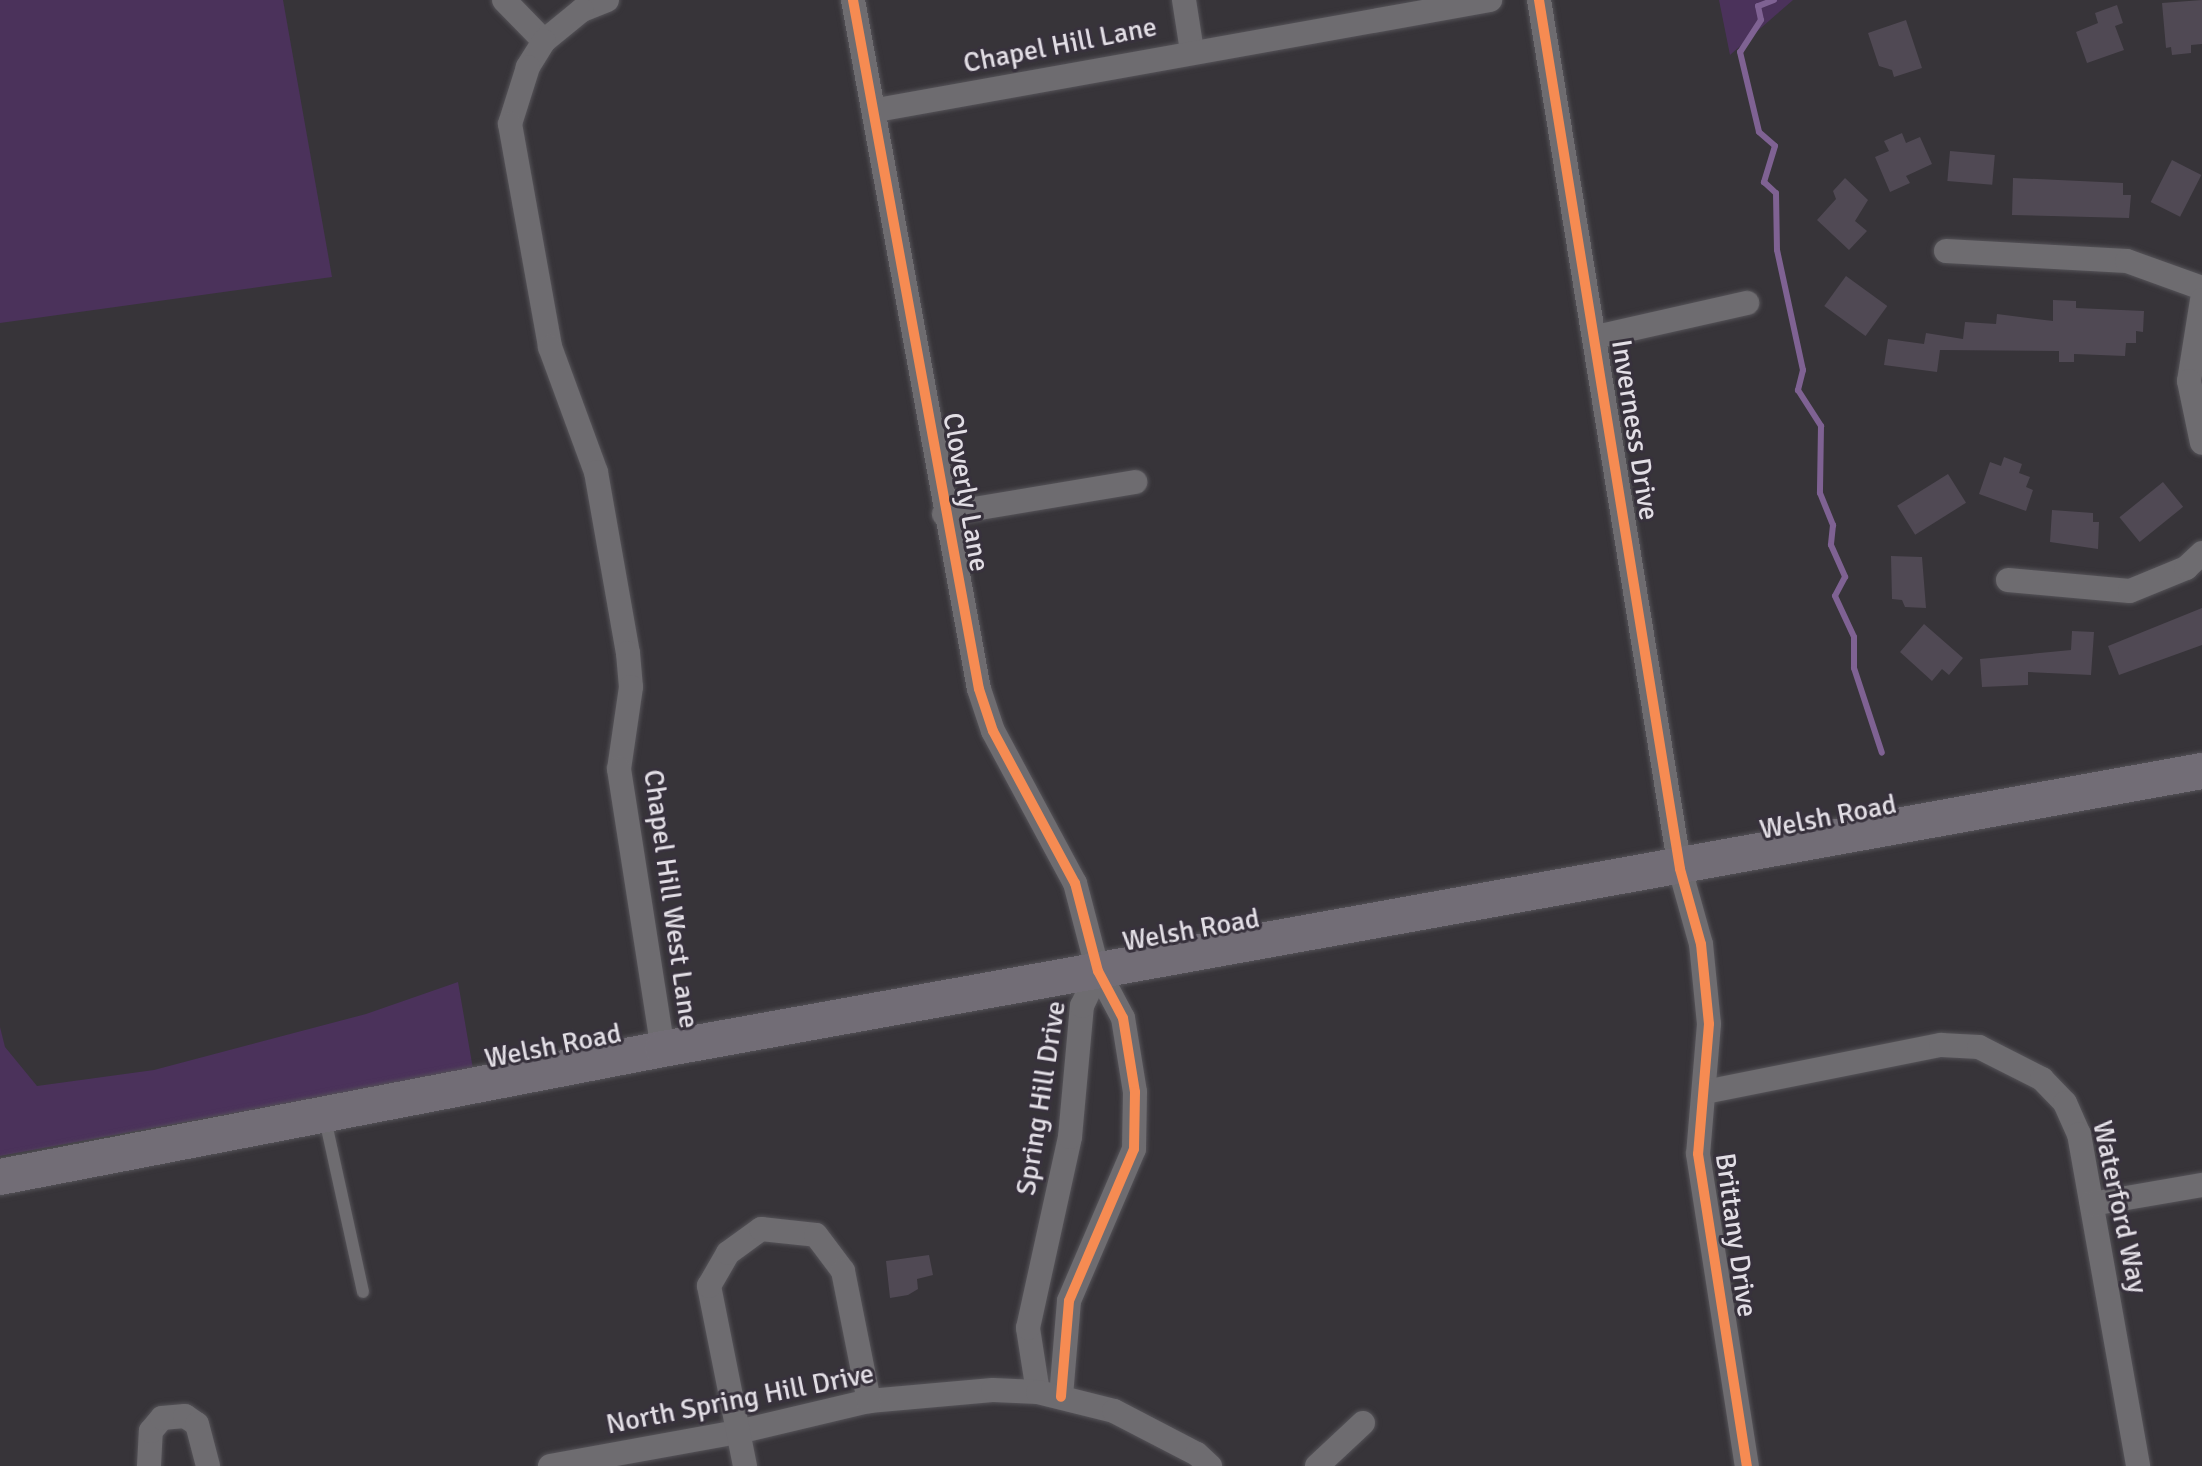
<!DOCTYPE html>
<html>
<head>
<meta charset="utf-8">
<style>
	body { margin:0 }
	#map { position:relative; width:2202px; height:1466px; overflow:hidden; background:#373439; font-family:Signika,sans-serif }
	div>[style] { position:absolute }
	.green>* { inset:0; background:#4b325b }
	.stream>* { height:6px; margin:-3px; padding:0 3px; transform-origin:3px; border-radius:3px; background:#7f6293 }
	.building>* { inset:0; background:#504954; transform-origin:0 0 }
	.roads { filter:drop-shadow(0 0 2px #555358) drop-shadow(0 0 2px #555358) }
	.lane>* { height:12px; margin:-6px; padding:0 6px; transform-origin:6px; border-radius:6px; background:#6e6c70 }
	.street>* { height:24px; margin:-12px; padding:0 12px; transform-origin:12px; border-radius:12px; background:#6e6c70 }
	.primary>* { height:36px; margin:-18px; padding:0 18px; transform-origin:18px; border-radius:18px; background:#726d76 }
	.cycleway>* { height:10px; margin:-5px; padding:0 5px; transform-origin:5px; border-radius:5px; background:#f68b52 }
	span { translate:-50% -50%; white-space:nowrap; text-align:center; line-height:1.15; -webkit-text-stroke:6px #37313c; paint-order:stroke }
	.street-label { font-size:28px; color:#e2dee5 }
</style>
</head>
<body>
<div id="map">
	<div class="green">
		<i style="clip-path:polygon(0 0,283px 0,332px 277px,0 323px)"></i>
		<i style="clip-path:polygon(1719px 0,1793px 0,1730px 55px)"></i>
		<i style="clip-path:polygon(458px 982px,473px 1069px,0 1156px,0 1027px,5px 1047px,37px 1086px,154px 1070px,366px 1014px)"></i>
	</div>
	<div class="stream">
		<i style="left:1774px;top:0;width:17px;rotate:159deg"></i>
		<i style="left:1758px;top:6px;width:14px;rotate:78deg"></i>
		<i style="left:1761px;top:20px;width:38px;rotate:123deg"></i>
		<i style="left:1740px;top:52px;width:82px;rotate:76.6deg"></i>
		<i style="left:1759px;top:132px;width:21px;rotate:41deg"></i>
		<i style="left:1775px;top:146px;width:38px;rotate:107deg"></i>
		<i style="left:1764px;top:182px;width:16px;rotate:43deg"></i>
		<i style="left:1776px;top:193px;width:57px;rotate:89deg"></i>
		<i style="left:1777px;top:250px;width:123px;rotate:77.8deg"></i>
		<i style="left:1803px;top:370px;width:21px;rotate:104deg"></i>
		<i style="left:1798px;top:390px;width:43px;rotate:57.4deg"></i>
		<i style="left:1821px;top:426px;width:67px;rotate:90.9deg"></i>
		<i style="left:1820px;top:493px;width:35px;rotate:68deg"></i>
		<i style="left:1833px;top:525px;width:20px;rotate:96deg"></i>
		<i style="left:1831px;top:545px;width:35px;rotate:66deg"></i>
		<i style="left:1845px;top:577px;width:21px;rotate:118deg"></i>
		<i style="left:1835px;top:596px;width:45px;rotate:65.1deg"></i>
		<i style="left:1854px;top:637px;width:31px;rotate:90deg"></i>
		<i style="left:1854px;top:668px;width:89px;rotate:71.8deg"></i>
	</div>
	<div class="building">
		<i style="clip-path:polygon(2202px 0,2202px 44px,2191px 45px,2191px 53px,2172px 55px,2171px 47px,2166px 48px,2162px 3px)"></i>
		<i style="clip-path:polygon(2117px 5px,2123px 23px,2115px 26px,2124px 50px,2087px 63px,2076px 32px,2098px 23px,2095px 13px)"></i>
		<i style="clip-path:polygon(1906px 20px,1922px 68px,1894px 77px,1892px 70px,1879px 66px,1868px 33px)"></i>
		<i style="clip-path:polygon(1902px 133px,1906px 143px,1920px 137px,1932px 164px,1906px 176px,1910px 183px,1890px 192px,1875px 157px,1889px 151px,1884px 141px)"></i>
		<i style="left:1950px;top:151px;width:45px;height:30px;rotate:5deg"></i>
		<i style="left:2172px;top:160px;width:33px;height:47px;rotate:27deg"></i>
		<i style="clip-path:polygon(1845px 178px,1868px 200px,1855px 221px,1867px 231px,1849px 250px,1817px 220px,1836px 199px,1833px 191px)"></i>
		<i style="clip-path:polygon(2013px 178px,2123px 183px,2123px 195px,2131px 195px,2129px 218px,2012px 215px)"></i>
		<i style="left:1846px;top:276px;width:51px;height:37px;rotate:36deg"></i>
		<i style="clip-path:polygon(2053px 300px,2076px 301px,2076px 308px,2144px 311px,2143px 332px,2136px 331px,2136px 343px,2126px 343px,2125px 356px,2074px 354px,2074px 362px,2059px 362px,2059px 351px,1940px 350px,1937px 372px,1884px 365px,1888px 339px,1924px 344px,1926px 333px,1963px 339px,1965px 322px,1996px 324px,1997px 314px,2053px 321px)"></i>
		<i style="clip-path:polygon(2004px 457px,2022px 464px,2019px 473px,2030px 477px,2026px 487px,2033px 490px,2026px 511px,1979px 494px,1990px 462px,2001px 466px)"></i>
		<i style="left:1948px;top:474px;width:34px;height:60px;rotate:58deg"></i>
		<i style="left:2163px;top:482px;width:32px;height:56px;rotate:51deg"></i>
		<i style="clip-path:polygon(2052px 510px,2093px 513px,2093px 522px,2099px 522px,2098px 549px,2050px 542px)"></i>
		<i style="clip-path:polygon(1891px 556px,1922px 557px,1926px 608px,1905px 607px,1902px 600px,1892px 599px)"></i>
		<i style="clip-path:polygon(2202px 608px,2202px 645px,2119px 675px,2108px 646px)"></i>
		<i style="clip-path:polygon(1924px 624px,1963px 658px,1949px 675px,1942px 669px,1932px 681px,1900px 652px)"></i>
		<i style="clip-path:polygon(2072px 631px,2094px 632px,2091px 675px,2028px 672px,2028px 685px,1982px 687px,1980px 659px,2071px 650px)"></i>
		<i style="clip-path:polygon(929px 1255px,933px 1275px,917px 1279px,918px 1289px,908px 1295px,890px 1298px,886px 1261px)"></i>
	</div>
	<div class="roads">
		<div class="lane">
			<i style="left:325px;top:1119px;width:177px;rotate:77.6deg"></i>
		</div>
		<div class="street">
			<i style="left:504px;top:0;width:57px;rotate:45.7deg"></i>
			<i style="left:607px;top:0;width:27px;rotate:158deg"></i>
			<i style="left:582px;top:10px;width:49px;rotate:140.8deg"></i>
			<i style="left:544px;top:41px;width:31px;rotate:122deg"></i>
			<i style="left:528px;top:67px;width:60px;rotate:107.5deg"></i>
			<i style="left:510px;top:124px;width:227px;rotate:79.8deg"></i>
			<i style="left:550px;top:347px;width:133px;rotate:69.8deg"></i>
			<i style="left:596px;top:472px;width:184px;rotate:80deg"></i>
			<i style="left:628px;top:653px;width:34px;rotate:85deg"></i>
			<i style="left:631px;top:687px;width:83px;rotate:98.3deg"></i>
			<i style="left:619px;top:769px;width:283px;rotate:81.1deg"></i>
			<i style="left:853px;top:0;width:700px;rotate:79.64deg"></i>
			<i style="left:979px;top:689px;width:44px;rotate:71.6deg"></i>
			<i style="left:993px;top:731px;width:173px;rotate:61.7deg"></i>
			<i style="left:1075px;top:883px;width:91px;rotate:75.4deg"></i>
			<i style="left:1098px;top:971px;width:53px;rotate:62deg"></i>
			<i style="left:1123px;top:1018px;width:75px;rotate:80.8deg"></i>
			<i style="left:1135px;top:1092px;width:57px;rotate:91deg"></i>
			<i style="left:1134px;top:1149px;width:165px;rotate:113.2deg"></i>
			<i style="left:1069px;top:1301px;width:96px;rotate:94.8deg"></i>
			<i style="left:1184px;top:0;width:52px;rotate:81.1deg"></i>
			<i style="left:1539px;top:0;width:880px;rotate:80.78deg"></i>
			<i style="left:1680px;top:869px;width:78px;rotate:74.4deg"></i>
			<i style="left:1701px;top:944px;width:80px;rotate:84.3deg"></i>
			<i style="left:1709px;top:1024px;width:130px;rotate:94.8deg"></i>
			<i style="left:1698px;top:1154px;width:316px;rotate:81.1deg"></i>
			<i style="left:877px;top:110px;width:623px;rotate:-10.17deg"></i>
			<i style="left:1946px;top:251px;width:181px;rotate:3.2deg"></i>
			<i style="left:2127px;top:261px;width:80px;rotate:19.8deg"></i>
			<i style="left:2202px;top:300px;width:82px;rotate:99.1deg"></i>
			<i style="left:2189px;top:381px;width:63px;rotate:78.2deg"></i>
			<i style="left:1596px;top:337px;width:155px;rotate:-12.7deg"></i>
			<i style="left:944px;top:514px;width:194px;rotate:-9.5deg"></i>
			<i style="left:2008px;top:580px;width:122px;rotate:5.2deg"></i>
			<i style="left:2130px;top:591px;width:61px;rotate:-22.3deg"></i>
			<i style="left:2186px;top:568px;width:22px;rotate:-43deg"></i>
			<i style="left:1705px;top:1092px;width:241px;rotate:-11.3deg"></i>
			<i style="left:1941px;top:1045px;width:38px;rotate:3deg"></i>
			<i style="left:1979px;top:1047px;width:71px;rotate:26.9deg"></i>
			<i style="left:2042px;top:1079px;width:33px;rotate:46deg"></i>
			<i style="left:2065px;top:1103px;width:34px;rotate:66deg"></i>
			<i style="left:2079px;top:1134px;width:337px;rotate:79.9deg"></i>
			<i style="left:2092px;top:1204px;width:112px;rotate:-9.8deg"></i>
			<i style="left:1038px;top:1392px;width:65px;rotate:-98.9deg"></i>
			<i style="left:1028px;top:1328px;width:196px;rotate:-77.6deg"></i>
			<i style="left:1070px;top:1137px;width:132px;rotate:-84.8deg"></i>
			<i style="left:1082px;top:1006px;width:38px;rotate:-65deg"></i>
			<i style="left:149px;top:1466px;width:35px;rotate:-87deg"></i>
			<i style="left:151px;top:1431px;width:17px;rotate:-50deg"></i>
			<i style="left:162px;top:1418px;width:23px;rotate:-5deg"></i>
			<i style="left:185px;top:1416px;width:14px;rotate:34deg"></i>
			<i style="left:197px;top:1424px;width:43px;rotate:75.3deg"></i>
			<i style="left:550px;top:1466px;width:191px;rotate:-10.3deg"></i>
			<i style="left:738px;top:1432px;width:135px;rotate:-13.3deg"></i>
			<i style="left:869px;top:1401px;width:124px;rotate:-5.1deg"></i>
			<i style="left:993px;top:1390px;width:45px;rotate:2.5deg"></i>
			<i style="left:1038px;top:1392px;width:78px;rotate:14deg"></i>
			<i style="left:1114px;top:1411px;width:93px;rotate:27.4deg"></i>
			<i style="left:1197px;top:1454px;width:18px;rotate:43deg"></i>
			<i style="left:745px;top:1466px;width:184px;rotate:-101.3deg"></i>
			<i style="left:709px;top:1286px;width:38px;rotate:-60deg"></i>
			<i style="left:728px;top:1253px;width:41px;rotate:-36deg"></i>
			<i style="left:761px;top:1229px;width:55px;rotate:6.2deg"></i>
			<i style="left:816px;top:1235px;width:45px;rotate:53.1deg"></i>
			<i style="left:843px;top:1271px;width:133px;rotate:78.7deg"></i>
			<i style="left:1317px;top:1466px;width:63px;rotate:-43.1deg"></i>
		</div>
		<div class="primary">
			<i style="left:0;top:1177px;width:675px;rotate:-10.93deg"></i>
			<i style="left:663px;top:1049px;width:1564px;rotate:-10.24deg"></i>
		</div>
	</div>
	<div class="cycleway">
		<i style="left:853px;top:0;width:700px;rotate:79.64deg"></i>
		<i style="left:979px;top:689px;width:44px;rotate:71.6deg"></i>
		<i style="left:993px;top:731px;width:173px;rotate:61.7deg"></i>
		<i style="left:1075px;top:883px;width:91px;rotate:75.4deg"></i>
		<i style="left:1098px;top:971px;width:53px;rotate:62deg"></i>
		<i style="left:1123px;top:1018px;width:75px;rotate:80.8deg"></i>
		<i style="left:1135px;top:1092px;width:57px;rotate:91deg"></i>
		<i style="left:1134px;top:1149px;width:165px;rotate:113.2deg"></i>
		<i style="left:1069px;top:1301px;width:96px;rotate:94.8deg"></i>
		<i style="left:1539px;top:0;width:880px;rotate:80.78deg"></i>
		<i style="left:1680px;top:869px;width:78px;rotate:74.4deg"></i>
		<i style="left:1701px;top:944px;width:80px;rotate:84.3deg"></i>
		<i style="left:1709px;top:1024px;width:130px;rotate:94.8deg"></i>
		<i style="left:1698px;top:1154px;width:316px;rotate:81.1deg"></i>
	</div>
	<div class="street-label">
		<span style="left:1060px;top:45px;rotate:-11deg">Chapel Hill Lane</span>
		<span style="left:1635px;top:430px;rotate:81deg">Inverness Drive</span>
		<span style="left:966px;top:492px;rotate:80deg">Cloverly Lane</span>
		<span style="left:1828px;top:817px;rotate:-11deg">Welsh Road</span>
		<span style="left:671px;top:899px;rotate:82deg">Chapel Hill West Lane</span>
		<span style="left:1191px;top:930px;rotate:-10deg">Welsh Road</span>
		<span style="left:553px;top:1046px;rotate:-11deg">Welsh Road</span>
		<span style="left:1041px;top:1098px;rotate:-81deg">Spring Hill Drive</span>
		<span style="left:2120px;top:1207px;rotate:78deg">Waterford Way</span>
		<span style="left:1736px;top:1235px;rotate:82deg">Brittany Drive</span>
		<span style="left:740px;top:1399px;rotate:-11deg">North Spring Hill Drive</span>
	</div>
</div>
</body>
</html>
